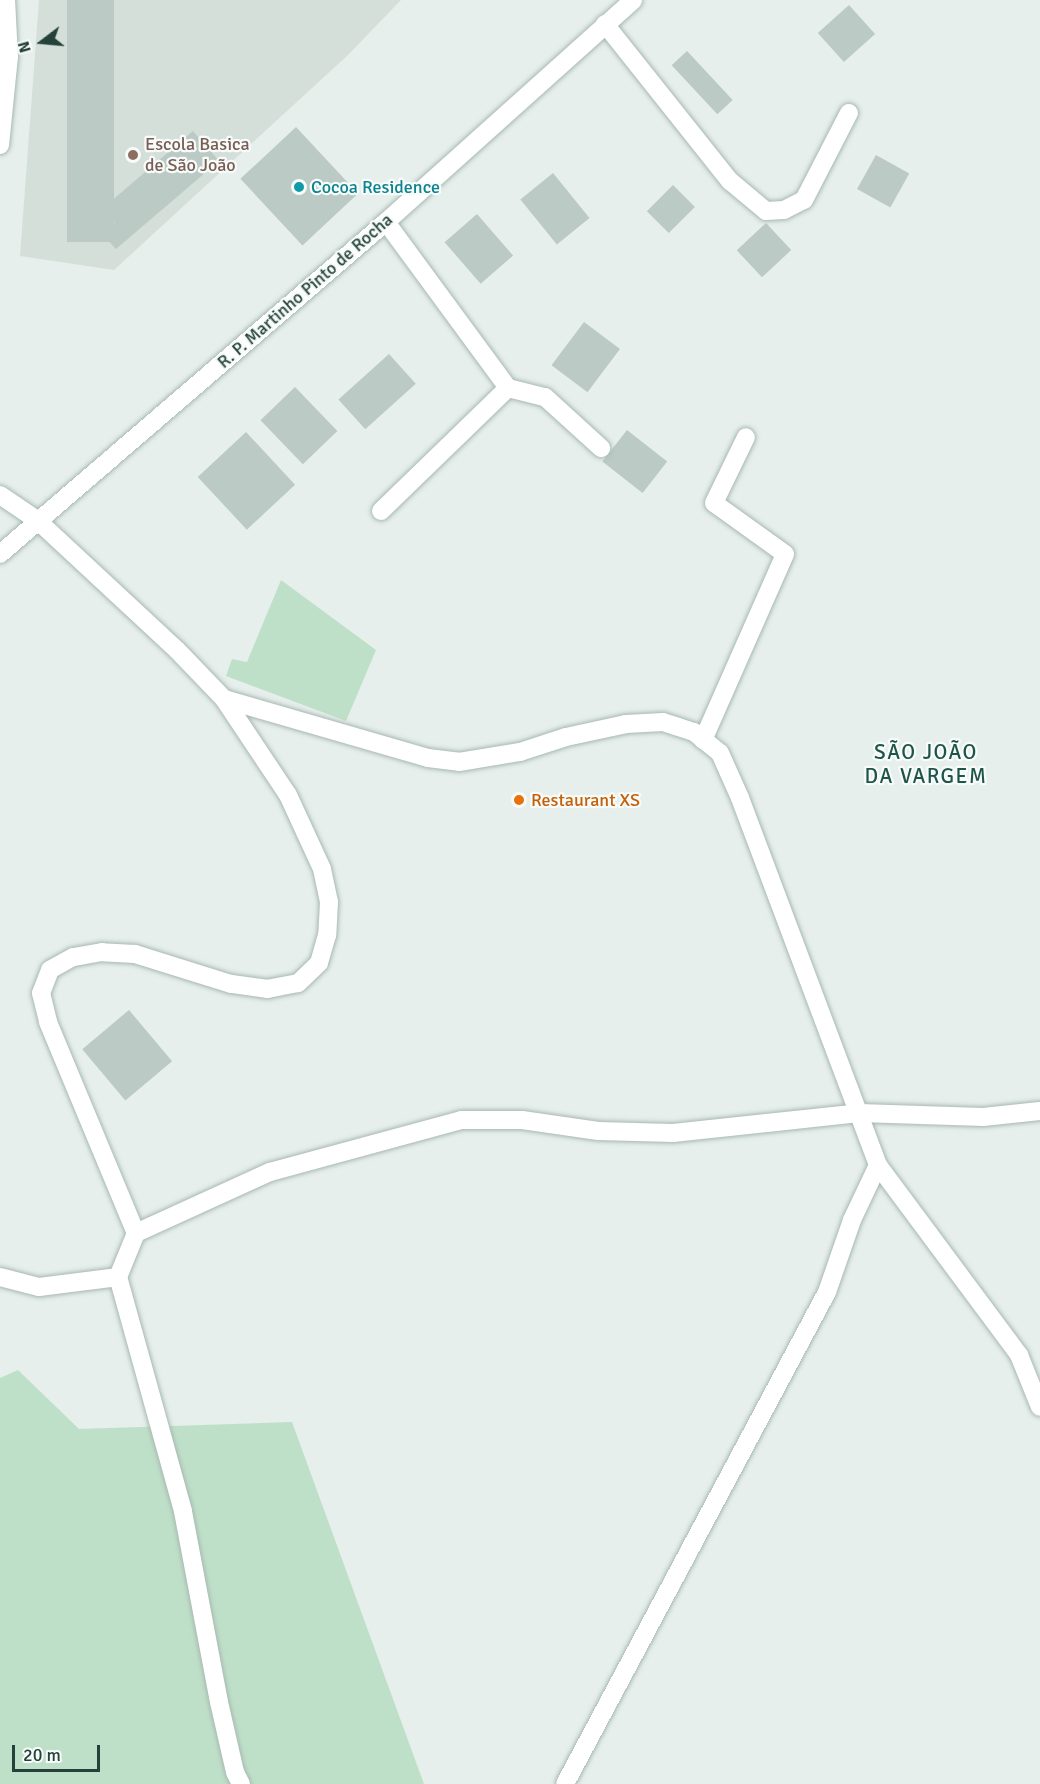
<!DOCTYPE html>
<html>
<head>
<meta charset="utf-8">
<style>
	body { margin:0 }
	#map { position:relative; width:1040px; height:1784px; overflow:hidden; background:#e6efeb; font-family:Signika,sans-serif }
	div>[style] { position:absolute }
	.built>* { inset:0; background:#d4dfda }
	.green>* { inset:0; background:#bfe0c8 }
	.building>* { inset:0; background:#bbcac4; transform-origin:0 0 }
	.roads { filter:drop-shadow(0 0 2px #a8b8b2) drop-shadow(0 0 2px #a8b8b2) }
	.minor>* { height:18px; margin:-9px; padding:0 9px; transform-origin:9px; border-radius:9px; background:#fff }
	.dots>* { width:16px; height:16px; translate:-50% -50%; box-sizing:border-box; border:3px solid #f7fbf9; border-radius:50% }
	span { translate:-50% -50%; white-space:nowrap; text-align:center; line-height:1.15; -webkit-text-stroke:4.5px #f7fbf9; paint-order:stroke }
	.education-label { font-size:18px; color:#785e54 }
	.left { translate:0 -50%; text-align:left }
	.culture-label { font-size:18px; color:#0d838f }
	.street-label { font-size:18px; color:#24423a }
	.food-label { font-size:18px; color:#c56008 }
	.quarter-label { font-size:21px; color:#1f5548; letter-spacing:1.5px }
	.north { position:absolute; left:12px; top:12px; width:60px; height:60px; -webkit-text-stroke:4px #f7fbf9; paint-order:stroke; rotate:254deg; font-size:16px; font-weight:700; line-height:24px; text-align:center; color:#24423a }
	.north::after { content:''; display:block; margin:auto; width:21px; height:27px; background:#24423a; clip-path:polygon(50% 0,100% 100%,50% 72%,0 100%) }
	.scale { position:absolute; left:12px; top:1745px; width:88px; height:27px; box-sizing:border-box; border:3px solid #24423a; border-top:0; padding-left:8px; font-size:18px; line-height:21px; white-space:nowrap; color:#24423a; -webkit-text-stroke:4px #f7fbf9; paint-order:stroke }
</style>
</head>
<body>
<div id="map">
	<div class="built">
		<i style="clip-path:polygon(39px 0,401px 0,348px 55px,114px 270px,20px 256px)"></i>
	</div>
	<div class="green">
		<i style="clip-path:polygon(281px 580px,376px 650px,346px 721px,226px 676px,232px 659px,247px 662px)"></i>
		<i style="clip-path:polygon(18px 1370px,79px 1429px,292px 1422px,424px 1784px,0 1784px,0 1378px)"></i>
	</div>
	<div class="building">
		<i style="left:67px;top:0;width:47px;height:242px"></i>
		<i style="left:849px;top:5px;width:39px;height:42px;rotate:48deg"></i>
		<i style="left:687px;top:51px;width:67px;height:21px;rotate:47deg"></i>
		<i style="left:296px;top:127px;width:91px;height:76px;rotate:47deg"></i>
		<i style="clip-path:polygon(193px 131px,219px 161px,116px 249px,102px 234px,115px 223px,102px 209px)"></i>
		<i style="left:876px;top:155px;width:38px;height:39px;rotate:29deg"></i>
		<i style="left:553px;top:173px;width:58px;height:42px;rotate:51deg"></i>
		<i style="left:673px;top:185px;width:31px;height:37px;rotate:45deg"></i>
		<i style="left:477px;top:214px;width:55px;height:43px;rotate:49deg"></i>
		<i style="left:766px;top:223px;width:37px;height:40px;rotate:47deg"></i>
		<i style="left:584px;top:322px;width:45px;height:54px;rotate:37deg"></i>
		<i style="left:389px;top:354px;width:40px;height:68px;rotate:48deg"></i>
		<i style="left:295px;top:387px;width:61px;height:48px;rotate:46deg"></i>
		<i style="left:627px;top:430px;width:51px;height:40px;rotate:38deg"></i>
		<i style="left:246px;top:432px;width:72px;height:66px;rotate:47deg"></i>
		<i style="left:129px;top:1010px;width:67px;height:61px;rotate:50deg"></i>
	</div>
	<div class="roads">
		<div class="minor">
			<i style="left:605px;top:24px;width:201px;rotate:51.5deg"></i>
			<i style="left:730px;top:181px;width:47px;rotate:39.8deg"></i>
			<i style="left:766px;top:211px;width:18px;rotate:-3deg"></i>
			<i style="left:784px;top:210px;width:22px;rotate:-27deg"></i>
			<i style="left:804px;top:200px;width:98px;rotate:-62.7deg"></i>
			<i style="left:0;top:145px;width:88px;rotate:-84.2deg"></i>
			<i style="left:9px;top:57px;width:57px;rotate:-93deg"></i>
			<i style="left:508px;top:388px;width:38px;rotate:14deg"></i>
			<i style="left:545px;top:397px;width:76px;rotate:42.3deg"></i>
			<i style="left:0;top:495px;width:45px;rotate:34deg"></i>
			<i style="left:37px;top:520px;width:191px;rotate:42.9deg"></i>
			<i style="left:177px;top:650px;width:68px;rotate:46.2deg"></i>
			<i style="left:224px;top:699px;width:115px;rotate:56.3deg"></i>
			<i style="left:288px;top:795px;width:81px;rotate:65.3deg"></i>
			<i style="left:322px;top:869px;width:34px;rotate:78deg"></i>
			<i style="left:329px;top:902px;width:33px;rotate:93deg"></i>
			<i style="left:327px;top:935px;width:29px;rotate:106deg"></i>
			<i style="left:319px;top:963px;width:29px;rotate:136deg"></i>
			<i style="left:298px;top:983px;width:31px;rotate:169deg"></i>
			<i style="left:268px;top:989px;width:37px;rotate:-172deg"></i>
			<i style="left:231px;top:984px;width:101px;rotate:-162.6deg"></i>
			<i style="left:135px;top:954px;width:33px;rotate:-177deg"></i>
			<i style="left:102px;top:952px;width:29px;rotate:170deg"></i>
			<i style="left:73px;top:957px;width:26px;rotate:151deg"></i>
			<i style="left:50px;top:970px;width:25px;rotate:111deg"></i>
			<i style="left:41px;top:993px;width:30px;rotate:76deg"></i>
			<i style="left:48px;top:1022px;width:229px;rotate:67.4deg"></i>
			<i style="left:381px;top:511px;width:177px;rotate:-44.1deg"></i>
			<i style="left:508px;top:388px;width:206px;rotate:-126.3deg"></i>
			<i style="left:0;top:554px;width:509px;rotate:-40.7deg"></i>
			<i style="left:386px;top:222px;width:332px;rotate:-41.9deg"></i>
			<i style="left:224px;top:699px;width:212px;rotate:16.1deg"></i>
			<i style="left:428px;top:758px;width:31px;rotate:7deg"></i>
			<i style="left:459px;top:762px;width:62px;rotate:-9.3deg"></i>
			<i style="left:520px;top:752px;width:48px;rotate:-18.1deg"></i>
			<i style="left:566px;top:737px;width:61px;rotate:-12.2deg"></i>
			<i style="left:626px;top:724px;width:37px;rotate:-3deg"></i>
			<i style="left:663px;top:722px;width:33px;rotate:18deg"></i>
			<i style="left:694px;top:732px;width:33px;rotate:39deg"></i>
			<i style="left:720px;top:753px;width:49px;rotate:66deg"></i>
			<i style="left:740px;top:798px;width:392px;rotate:69.4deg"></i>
			<i style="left:878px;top:1165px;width:61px;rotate:115.3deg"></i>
			<i style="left:852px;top:1220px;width:76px;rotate:109.1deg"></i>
			<i style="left:827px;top:1292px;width:557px;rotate:118.04deg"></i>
			<i style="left:703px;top:740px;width:203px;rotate:-66.2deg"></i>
			<i style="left:785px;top:554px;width:87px;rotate:-144.3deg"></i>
			<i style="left:714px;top:503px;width:73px;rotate:-64.1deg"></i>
			<i style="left:878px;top:1165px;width:237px;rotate:53.4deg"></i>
			<i style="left:1019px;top:1355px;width:56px;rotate:68deg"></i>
			<i style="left:0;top:1277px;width:40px;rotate:14.4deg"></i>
			<i style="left:39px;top:1287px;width:80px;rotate:-7.2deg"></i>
			<i style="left:241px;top:1784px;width:13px;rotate:-117deg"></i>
			<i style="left:235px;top:1772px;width:72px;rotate:-102.9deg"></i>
			<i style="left:219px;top:1702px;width:194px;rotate:-100.7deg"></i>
			<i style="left:183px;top:1511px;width:243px;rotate:-105.5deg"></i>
			<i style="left:118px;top:1277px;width:48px;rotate:-67.8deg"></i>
			<i style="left:136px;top:1233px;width:147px;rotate:-24.5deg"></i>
			<i style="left:270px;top:1172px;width:198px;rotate:-15.2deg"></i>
			<i style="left:461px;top:1120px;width:61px"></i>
			<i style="left:522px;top:1120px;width:77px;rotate:8.2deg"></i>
			<i style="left:598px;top:1131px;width:75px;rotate:1.5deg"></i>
			<i style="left:673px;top:1133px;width:187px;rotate:-6.1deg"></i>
			<i style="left:859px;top:1113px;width:124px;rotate:1.8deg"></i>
			<i style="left:983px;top:1117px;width:57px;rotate:-6deg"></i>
		</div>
	</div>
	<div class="dots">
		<i style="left:133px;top:155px;background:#8d6e63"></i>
		<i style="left:299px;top:187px;background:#0f9aa8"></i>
		<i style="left:519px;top:800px;background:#e8710a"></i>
	</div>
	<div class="education-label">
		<span class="left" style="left:145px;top:155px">Escola Basica<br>de São João</span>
	</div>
	<div class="culture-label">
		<span class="left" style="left:311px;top:187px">Cocoa Residence</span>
	</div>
	<div class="street-label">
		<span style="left:305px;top:291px;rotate:-41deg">R. P. Martinho Pinto de Rocha</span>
	</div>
	<div class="food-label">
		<span class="left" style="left:531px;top:800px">Restaurant XS</span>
	</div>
	<div class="quarter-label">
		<span style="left:926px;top:764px">SÃO JOÃO<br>DA VARGEM</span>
	</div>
	<div class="north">N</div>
	<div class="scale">20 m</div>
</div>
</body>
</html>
